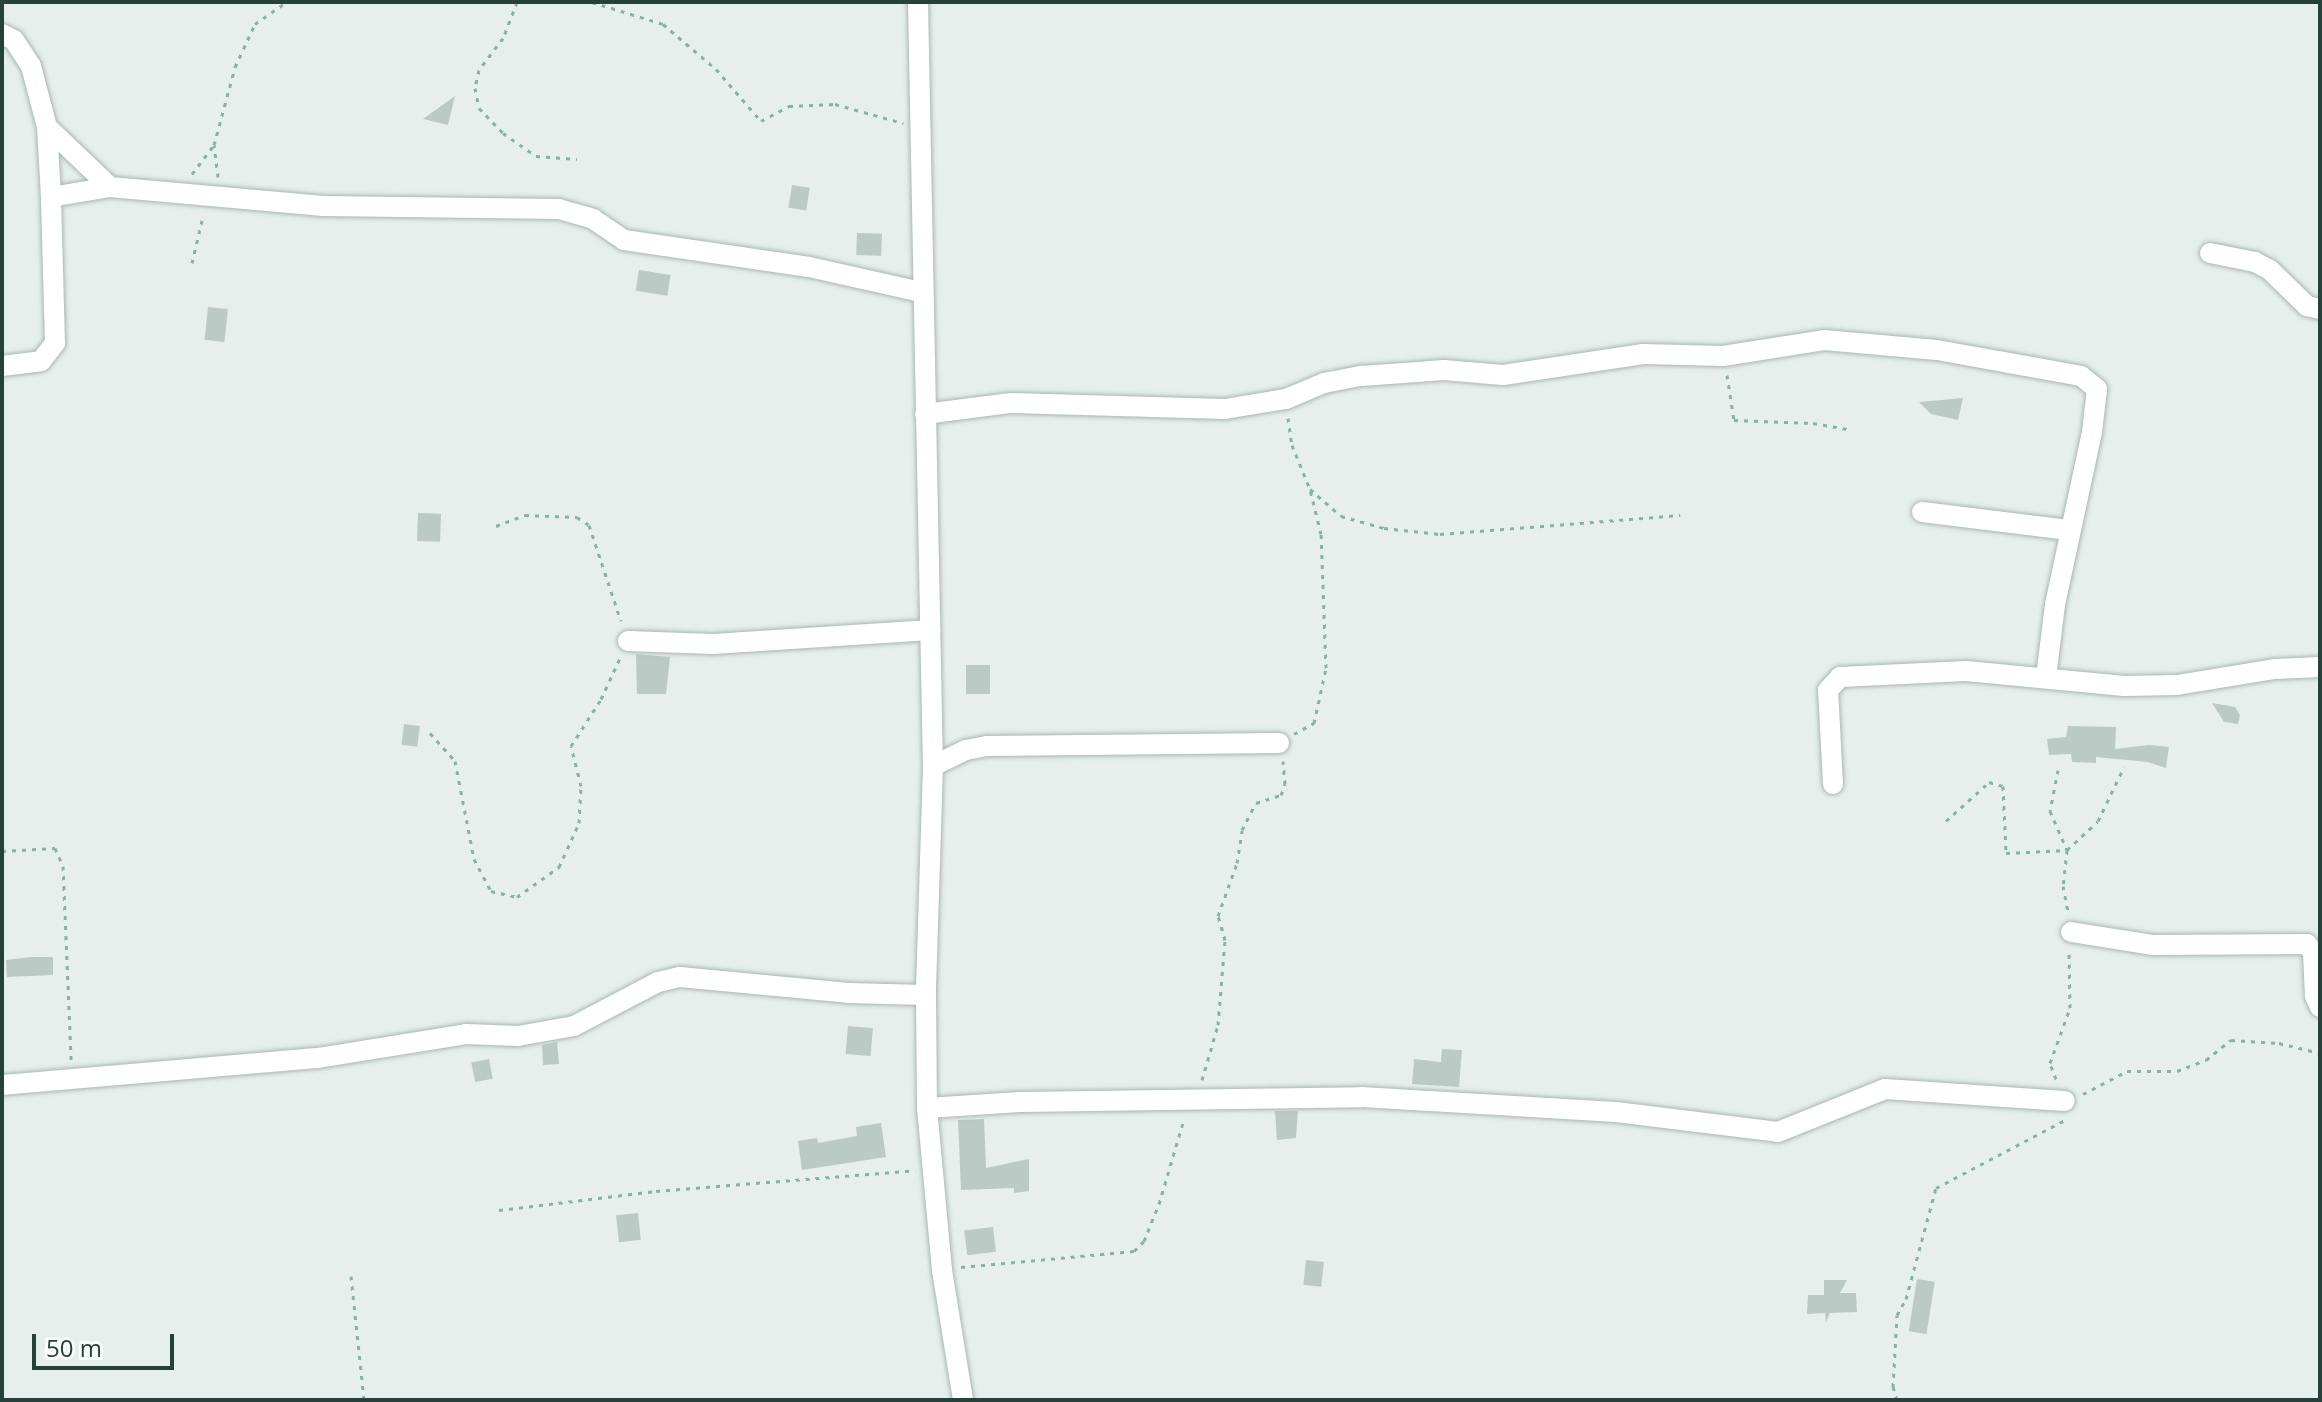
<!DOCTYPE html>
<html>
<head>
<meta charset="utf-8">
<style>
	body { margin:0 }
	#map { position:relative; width:2322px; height:1402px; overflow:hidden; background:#e6efeb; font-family:"Open Sans",sans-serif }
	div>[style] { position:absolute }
	.building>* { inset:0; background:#bbcac4; transform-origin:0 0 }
	.path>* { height:3px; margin-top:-1.5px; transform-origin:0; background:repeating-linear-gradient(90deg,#86b3a5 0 4px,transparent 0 10px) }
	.roads { filter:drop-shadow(0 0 2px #a8b8b2) drop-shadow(0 0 2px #a8b8b2) }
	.minor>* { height:20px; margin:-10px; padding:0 10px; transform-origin:10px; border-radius:10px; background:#fff }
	span { translate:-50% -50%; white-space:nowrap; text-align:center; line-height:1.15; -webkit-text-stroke:7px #f7fbf9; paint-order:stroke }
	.frame { position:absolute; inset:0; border:4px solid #24423a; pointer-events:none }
	.scale { position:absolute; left:32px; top:1334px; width:142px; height:36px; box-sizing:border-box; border:4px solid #24423a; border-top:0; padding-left:10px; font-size:24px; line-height:28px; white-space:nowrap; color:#24423a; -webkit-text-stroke:6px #f7fbf9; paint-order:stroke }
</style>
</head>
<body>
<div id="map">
	<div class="building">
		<i style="clip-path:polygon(455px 96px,448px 125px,423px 119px)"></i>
		<i style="left:792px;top:185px;width:18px;height:23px;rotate:9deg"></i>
		<i style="left:857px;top:233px;width:25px;height:22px;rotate:2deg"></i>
		<i style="left:639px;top:270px;width:32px;height:21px;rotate:9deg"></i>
		<i style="left:208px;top:307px;width:20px;height:33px;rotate:6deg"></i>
		<i style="clip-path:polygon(1963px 398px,1958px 420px,1931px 414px,1919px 402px)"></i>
		<i style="left:418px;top:513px;width:23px;height:28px;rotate:2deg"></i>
		<i style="clip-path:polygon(636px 654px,670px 657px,666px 694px,637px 694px)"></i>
		<i style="left:966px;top:665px;width:24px;height:29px"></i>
		<i style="clip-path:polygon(2212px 703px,2235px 707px,2240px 715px,2238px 724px,2224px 722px)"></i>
		<i style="left:404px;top:724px;width:16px;height:21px;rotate:7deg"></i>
		<i style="clip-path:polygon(2068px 726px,2116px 727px,2115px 749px,2149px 745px,2169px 747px,2166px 768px,2148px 762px,2096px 757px,2096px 763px,2072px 762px,2071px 754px,2049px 755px,2047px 739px,2066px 737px)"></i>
		<i style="clip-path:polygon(31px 957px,53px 957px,53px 975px,7px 977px,6px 960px)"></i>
		<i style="left:848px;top:1026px;width:25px;height:28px;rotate:5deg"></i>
		<i style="clip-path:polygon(557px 1042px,559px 1064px,543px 1065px,542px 1045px)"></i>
		<i style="clip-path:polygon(1442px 1049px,1462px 1050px,1459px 1087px,1412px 1084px,1414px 1059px,1441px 1062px)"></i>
		<i style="left:489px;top:1059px;width:20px;height:18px;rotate:79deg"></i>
		<i style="clip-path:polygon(1275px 1111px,1298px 1111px,1296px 1138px,1277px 1140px)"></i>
		<i style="clip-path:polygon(984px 1119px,986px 1168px,1029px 1159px,1029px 1191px,1014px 1193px,1014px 1188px,961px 1190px,958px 1120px)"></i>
		<i style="clip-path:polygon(881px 1123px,886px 1157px,802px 1170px,798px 1141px,817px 1138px,818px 1143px,857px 1136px,856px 1127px)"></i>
		<i style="left:638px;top:1213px;width:27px;height:22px;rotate:84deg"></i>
		<i style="left:993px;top:1227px;width:25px;height:29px;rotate:83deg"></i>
		<i style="left:1306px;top:1260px;width:18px;height:25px;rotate:6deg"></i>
		<i style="left:1917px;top:1279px;width:18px;height:53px;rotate:9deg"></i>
		<i style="clip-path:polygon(1824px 1280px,1847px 1280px,1840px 1293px,1856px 1293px,1857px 1312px,1830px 1313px,1826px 1322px,1825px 1313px,1807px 1314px,1808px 1295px,1824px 1295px)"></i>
	</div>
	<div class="path">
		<i style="left:517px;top:2px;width:39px;rotate:111deg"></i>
		<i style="left:503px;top:38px;width:40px;rotate:127deg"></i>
		<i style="left:479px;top:70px;width:18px;rotate:103deg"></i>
		<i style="left:475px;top:88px;width:20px;rotate:79deg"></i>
		<i style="left:479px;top:108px;width:35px;rotate:46deg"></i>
		<i style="left:503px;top:133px;width:40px;rotate:34.9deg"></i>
		<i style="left:536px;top:156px;width:41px;rotate:4.2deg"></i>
		<i style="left:592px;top:2px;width:74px;rotate:17.2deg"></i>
		<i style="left:663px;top:24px;width:70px;rotate:40.3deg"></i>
		<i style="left:716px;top:69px;width:69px;rotate:49.1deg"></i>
		<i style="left:761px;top:121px;width:32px;rotate:-28deg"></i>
		<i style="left:789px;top:106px;width:46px;rotate:-2.5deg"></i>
		<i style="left:835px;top:104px;width:71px;rotate:15.6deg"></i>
		<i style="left:192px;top:174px;width:36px;rotate:-53deg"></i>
		<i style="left:218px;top:177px;width:32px;rotate:-97deg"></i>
		<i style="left:214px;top:145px;width:81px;rotate:-74.9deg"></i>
		<i style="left:235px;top:67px;width:47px;rotate:-65.1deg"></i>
		<i style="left:255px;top:24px;width:39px;rotate:-35deg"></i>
		<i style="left:192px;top:263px;width:48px;rotate:-76.8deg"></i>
		<i style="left:1727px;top:375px;width:46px;rotate:81.2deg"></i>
		<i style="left:1734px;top:420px;width:79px;rotate:2.2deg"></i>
		<i style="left:1813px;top:423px;width:36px;rotate:10deg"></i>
		<i style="left:1288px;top:418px;width:27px;rotate:82deg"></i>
		<i style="left:1292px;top:445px;width:48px;rotate:67.8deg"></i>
		<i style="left:1310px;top:489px;width:41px;rotate:41.1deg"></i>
		<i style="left:1341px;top:516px;width:45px;rotate:15.6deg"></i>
		<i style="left:1384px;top:528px;width:56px;rotate:6.1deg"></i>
		<i style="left:1440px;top:534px;width:241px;rotate:-4.5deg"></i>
		<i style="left:496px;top:526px;width:31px;rotate:-21deg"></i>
		<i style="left:525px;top:515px;width:52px;rotate:2.2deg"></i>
		<i style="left:577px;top:517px;width:14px;rotate:34deg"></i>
		<i style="left:589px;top:525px;width:101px;rotate:71.6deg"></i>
		<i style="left:430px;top:733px;width:38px;rotate:48deg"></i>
		<i style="left:455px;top:761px;width:100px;rotate:79deg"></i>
		<i style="left:474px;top:859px;width:36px;rotate:62deg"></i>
		<i style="left:491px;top:891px;width:27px;rotate:13deg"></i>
		<i style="left:517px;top:897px;width:52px;rotate:-35.5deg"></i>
		<i style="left:559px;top:867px;width:48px;rotate:-65.6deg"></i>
		<i style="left:579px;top:823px;width:37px;rotate:-87deg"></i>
		<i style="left:581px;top:786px;width:41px;rotate:-104deg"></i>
		<i style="left:571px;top:746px;width:56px;rotate:-57.4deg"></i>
		<i style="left:601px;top:699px;width:45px;rotate:-65.1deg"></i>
		<i style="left:1294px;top:734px;width:23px;rotate:-29deg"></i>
		<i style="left:1314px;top:723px;width:56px;rotate:-77.7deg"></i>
		<i style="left:1326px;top:668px;width:134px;rotate:-92.1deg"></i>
		<i style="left:1321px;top:534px;width:46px;rotate:-103.7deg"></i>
		<i style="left:2058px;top:770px;width:42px;rotate:101deg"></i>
		<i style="left:2050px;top:811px;width:43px;rotate:66.4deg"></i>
		<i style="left:2067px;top:850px;width:36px;rotate:96deg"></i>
		<i style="left:2063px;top:886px;width:26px;rotate:79deg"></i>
		<i style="left:1946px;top:821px;width:58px;rotate:-42.2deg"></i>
		<i style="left:1989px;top:782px;width:15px;rotate:16deg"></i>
		<i style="left:2003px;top:786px;width:67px;rotate:87.4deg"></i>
		<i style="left:2006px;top:853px;width:61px;rotate:-2.8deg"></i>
		<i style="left:2067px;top:850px;width:42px;rotate:-43.1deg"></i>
		<i style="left:2098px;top:821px;width:60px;rotate:-64.3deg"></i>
		<i style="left:2px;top:851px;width:53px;rotate:-3.2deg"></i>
		<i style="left:55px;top:848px;width:20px;rotate:66deg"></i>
		<i style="left:63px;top:866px;width:194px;rotate:87.6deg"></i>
		<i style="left:2056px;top:1079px;width:17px;rotate:-111deg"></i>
		<i style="left:2050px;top:1063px;width:59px;rotate:-70deg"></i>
		<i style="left:2070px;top:1008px;width:57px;rotate:-91deg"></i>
		<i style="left:1202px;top:1080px;width:57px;rotate:-73.8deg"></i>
		<i style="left:1218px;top:1025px;width:85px;rotate:-85.3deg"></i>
		<i style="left:1225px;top:940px;width:25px;rotate:-106deg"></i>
		<i style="left:1218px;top:916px;width:56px;rotate:-70.3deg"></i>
		<i style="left:1237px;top:863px;width:33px;rotate:-81deg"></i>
		<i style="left:1242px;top:830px;width:30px;rotate:-63deg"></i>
		<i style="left:1256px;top:803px;width:26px;rotate:-18deg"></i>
		<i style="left:1281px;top:795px;width:12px;rotate:-70deg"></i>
		<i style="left:1285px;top:784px;width:23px;rotate:-95deg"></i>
		<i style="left:2083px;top:1094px;width:50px;rotate:-27.6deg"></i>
		<i style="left:2127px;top:1071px;width:50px"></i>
		<i style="left:2177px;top:1071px;width:31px;rotate:-21deg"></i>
		<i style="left:2206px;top:1060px;width:32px;rotate:-39deg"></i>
		<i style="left:2231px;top:1040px;width:48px;rotate:3.6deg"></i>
		<i style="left:2279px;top:1043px;width:42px;rotate:13.7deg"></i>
		<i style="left:499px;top:1210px;width:158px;rotate:-6.9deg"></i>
		<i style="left:656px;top:1191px;width:260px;rotate:-4.6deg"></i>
		<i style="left:961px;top:1267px;width:174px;rotate:-5.3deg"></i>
		<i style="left:1134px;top:1251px;width:14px;rotate:-45deg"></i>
		<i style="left:1144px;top:1241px;width:40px;rotate:-68deg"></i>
		<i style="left:1159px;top:1204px;width:89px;rotate:-73.6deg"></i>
		<i style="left:351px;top:1276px;width:125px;rotate:84deg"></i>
		<i style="left:1897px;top:1400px;width:14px;rotate:-107deg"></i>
		<i style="left:1893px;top:1387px;width:72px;rotate:-86.8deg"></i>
		<i style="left:1897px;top:1315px;width:18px;rotate:-61deg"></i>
		<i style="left:1906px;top:1299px;width:115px;rotate:-74.9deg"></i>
		<i style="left:1936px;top:1188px;width:144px;rotate:-27.8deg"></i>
	</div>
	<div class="roads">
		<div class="minor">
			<i style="left:918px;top:2px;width:764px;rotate:88.88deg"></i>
			<i style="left:933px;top:766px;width:229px;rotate:91.8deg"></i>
			<i style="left:926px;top:995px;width:113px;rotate:89.5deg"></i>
			<i style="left:927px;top:1108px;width:163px;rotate:84.7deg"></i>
			<i style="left:942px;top:1270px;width:132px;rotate:80.8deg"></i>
			<i style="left:2px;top:34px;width:13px;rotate:27deg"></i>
			<i style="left:14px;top:40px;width:31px;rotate:57deg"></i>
			<i style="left:31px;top:66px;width:63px;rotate:75.3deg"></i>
			<i style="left:47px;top:127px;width:87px;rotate:43.6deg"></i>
			<i style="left:47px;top:127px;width:70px;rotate:86.7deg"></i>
			<i style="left:2210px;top:253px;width:46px;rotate:11.3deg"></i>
			<i style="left:2255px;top:262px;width:17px;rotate:28deg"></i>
			<i style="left:2270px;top:270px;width:52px;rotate:44.2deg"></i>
			<i style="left:2307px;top:306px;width:13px;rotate:13deg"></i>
			<i style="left:2px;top:366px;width:39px;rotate:-7deg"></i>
			<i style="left:41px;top:361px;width:23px;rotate:-52deg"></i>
			<i style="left:55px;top:343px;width:146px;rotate:-91.6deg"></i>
			<i style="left:51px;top:197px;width:60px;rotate:-9.6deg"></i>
			<i style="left:110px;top:187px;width:214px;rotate:5.1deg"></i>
			<i style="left:323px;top:206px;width:236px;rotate:0.7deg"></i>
			<i style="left:559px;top:209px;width:35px;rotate:16deg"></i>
			<i style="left:593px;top:219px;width:37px;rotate:34deg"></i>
			<i style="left:624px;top:240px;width:187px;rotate:8.3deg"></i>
			<i style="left:809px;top:267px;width:115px;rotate:12.6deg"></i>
			<i style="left:925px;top:414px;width:87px;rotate:-7.3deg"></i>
			<i style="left:1011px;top:403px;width:214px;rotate:1.6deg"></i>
			<i style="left:1225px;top:409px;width:62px;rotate:-9.3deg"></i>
			<i style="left:1286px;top:399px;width:41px;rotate:-22.8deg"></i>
			<i style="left:1324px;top:383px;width:38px;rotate:-11deg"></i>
			<i style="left:1361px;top:376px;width:83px;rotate:-4.1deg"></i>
			<i style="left:1444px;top:370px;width:59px;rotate:4.8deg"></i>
			<i style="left:1503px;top:375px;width:142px;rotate:-8.5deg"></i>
			<i style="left:1643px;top:354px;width:80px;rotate:1.4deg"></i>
			<i style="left:1723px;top:356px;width:102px;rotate:-9deg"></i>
			<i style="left:1824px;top:340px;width:113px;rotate:5.1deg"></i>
			<i style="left:1937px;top:350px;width:146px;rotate:10.2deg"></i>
			<i style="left:2081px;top:376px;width:21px;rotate:39deg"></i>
			<i style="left:2097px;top:389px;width:43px;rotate:96.6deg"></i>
			<i style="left:2092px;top:432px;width:177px;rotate:102.1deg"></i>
			<i style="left:2055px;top:605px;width:73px;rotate:97.1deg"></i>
			<i style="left:1922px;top:512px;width:148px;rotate:7deg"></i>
			<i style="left:628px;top:641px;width:85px;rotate:2deg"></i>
			<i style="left:713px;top:644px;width:218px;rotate:-3.7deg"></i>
			<i style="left:933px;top:766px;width:37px;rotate:-26deg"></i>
			<i style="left:966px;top:750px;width:21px;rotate:-11deg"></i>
			<i style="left:987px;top:746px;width:292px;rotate:-0.6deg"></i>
			<i style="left:1833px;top:784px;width:94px;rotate:-93deg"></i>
			<i style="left:1828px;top:690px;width:18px;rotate:-47deg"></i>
			<i style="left:1840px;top:677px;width:126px;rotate:-2.7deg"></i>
			<i style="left:1966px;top:671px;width:159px;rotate:5.4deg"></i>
			<i style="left:2124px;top:686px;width:53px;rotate:-1.1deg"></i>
			<i style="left:2177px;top:685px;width:99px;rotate:-9.3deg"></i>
			<i style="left:2275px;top:669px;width:45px;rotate:-2.5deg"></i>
			<i style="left:2071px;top:932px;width:82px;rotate:9.1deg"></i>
			<i style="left:2152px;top:945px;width:155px;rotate:-0.4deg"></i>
			<i style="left:2307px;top:944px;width:11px;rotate:56deg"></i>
			<i style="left:2313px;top:953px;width:43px;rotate:87.3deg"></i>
			<i style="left:2315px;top:996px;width:12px;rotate:66deg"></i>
			<i style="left:2px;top:1085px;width:317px;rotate:-4.9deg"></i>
			<i style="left:318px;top:1058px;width:150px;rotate:-9.2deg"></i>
			<i style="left:466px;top:1034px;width:52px;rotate:2.2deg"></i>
			<i style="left:518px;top:1036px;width:57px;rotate:-10.1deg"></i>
			<i style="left:574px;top:1026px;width:95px;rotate:-27.6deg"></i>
			<i style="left:658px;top:982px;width:23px;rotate:-13deg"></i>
			<i style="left:680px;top:977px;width:169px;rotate:5.4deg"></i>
			<i style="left:848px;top:993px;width:78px;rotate:1.5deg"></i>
			<i style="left:927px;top:1108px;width:93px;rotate:-3.7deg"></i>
			<i style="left:1020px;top:1102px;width:342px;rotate:-0.8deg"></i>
			<i style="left:1362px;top:1097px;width:254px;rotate:3.4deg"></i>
			<i style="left:1616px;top:1112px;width:163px;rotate:7deg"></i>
			<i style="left:1778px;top:1132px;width:115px;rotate:-21.9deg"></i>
			<i style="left:1885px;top:1089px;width:180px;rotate:3.8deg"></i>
		</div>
	</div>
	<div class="frame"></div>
	<div class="scale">50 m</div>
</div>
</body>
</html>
